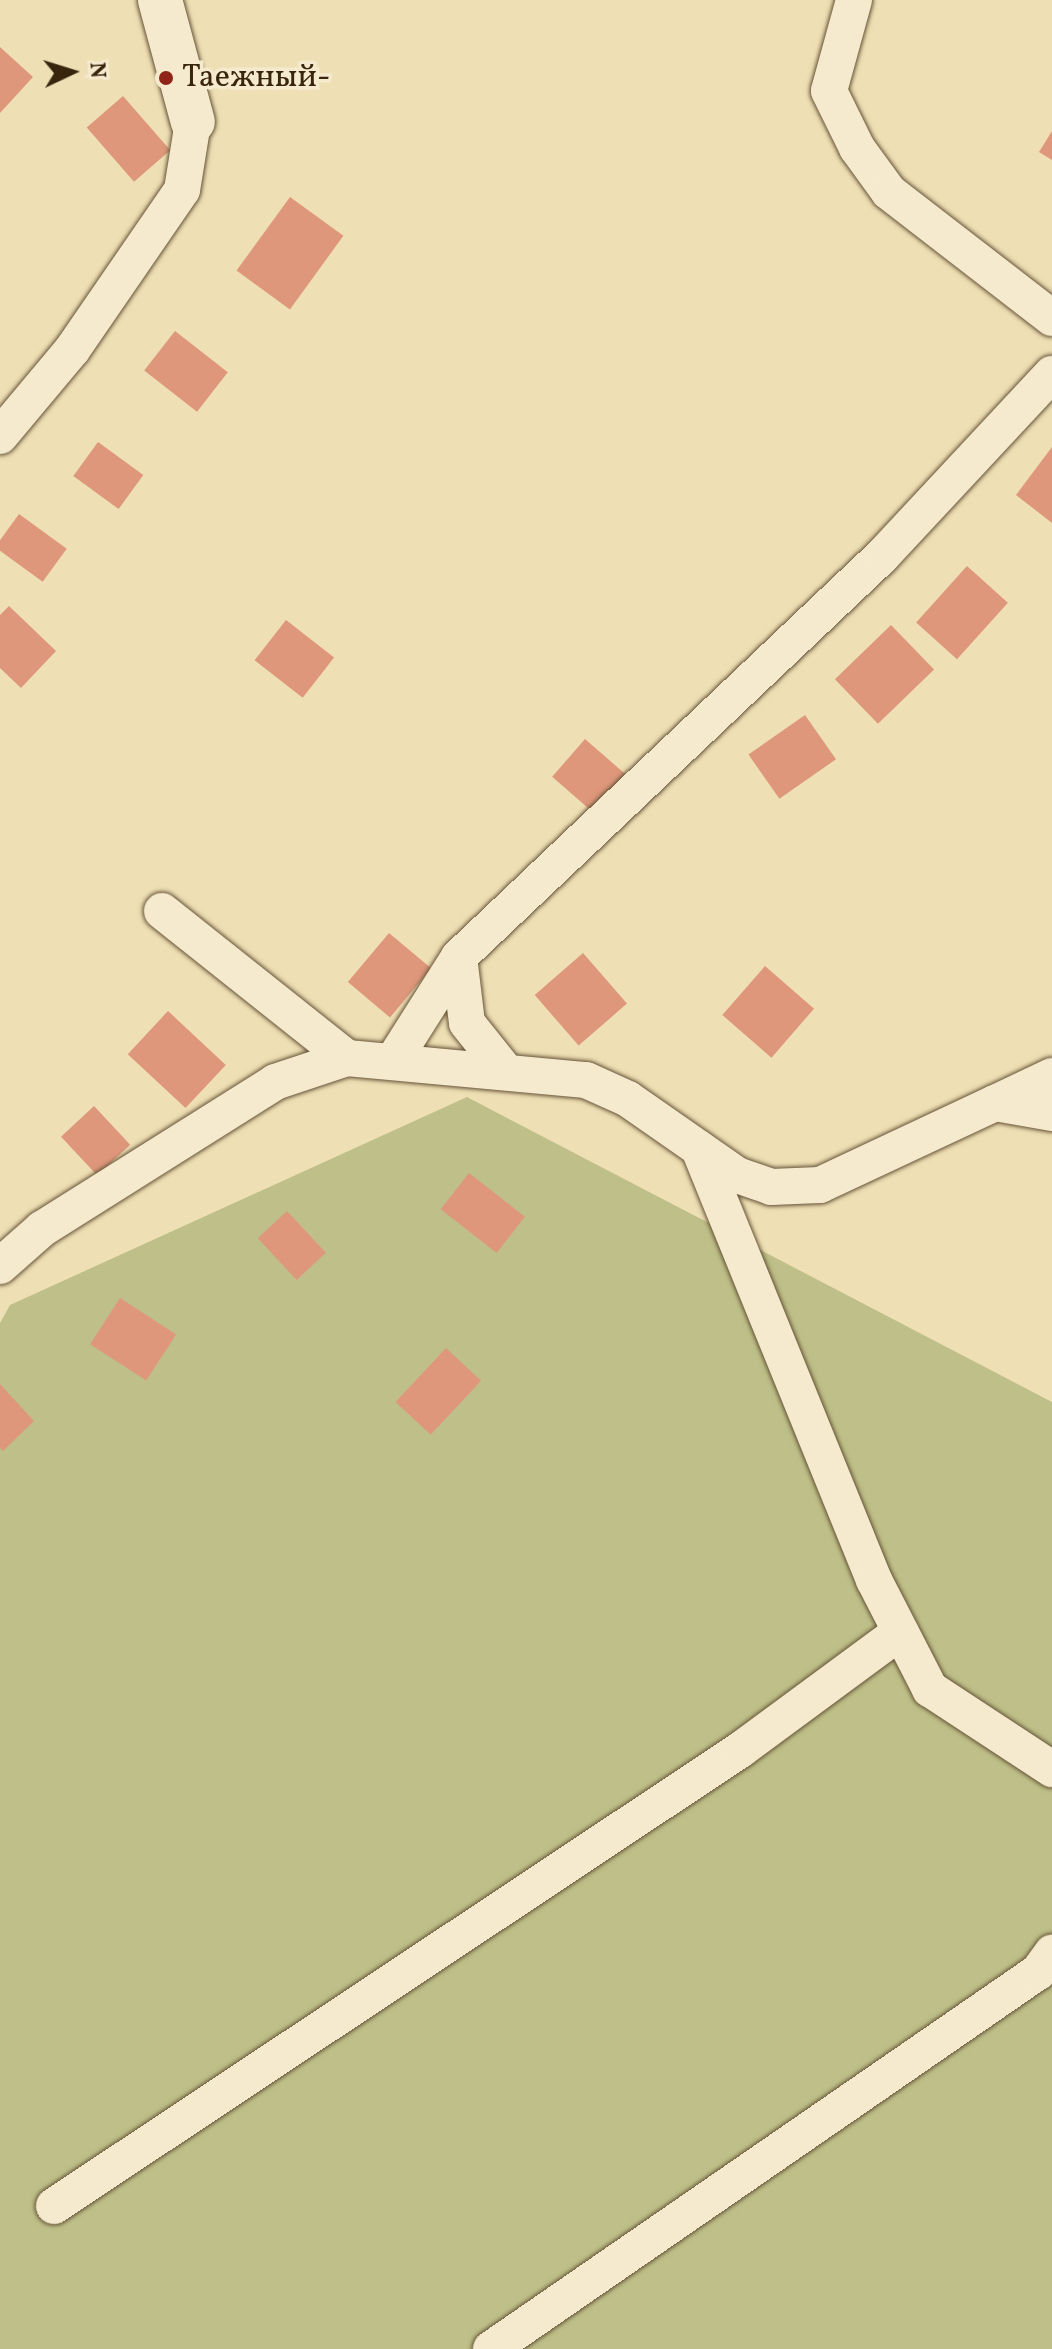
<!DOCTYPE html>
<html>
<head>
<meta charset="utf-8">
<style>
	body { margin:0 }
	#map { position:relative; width:1052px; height:2349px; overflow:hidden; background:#efdfb4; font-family:Vollkorn,serif }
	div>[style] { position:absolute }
	.green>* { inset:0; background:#bfc089 }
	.building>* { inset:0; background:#de977b; transform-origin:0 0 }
	.roads { filter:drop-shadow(0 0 2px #665438) drop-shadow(0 0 2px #665438) }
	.street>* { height:36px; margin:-18px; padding:0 18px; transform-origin:18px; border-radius:18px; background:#f5eace }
	.secondary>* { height:44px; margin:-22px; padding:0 22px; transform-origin:22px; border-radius:22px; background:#f5eace }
	.dots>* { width:22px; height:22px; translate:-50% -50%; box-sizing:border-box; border:4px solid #f5eace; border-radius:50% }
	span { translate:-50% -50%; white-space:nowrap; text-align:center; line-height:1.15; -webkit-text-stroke:7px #f5eace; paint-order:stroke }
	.poi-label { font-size:32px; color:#39250e }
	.left { translate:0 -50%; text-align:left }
	.north { position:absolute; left:32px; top:32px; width:80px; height:80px; -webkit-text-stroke:6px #f5eace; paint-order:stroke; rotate:86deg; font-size:22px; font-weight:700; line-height:32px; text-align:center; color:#39250e }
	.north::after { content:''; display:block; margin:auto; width:28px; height:36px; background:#39250e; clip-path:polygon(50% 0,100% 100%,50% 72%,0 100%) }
</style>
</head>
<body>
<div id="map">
	<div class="green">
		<i style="clip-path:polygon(467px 1097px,1052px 1402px,1052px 2349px,0 2349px,0 1323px,10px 1305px)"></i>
	</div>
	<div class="building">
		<i style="clip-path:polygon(0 47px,33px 77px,0 113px)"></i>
		<i style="left:123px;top:96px;width:72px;height:48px;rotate:49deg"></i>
		<i style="clip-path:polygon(1052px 131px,1052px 160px,1039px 152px)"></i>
		<i style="left:290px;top:197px;width:66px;height:91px;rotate:36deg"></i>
		<i style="left:175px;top:331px;width:67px;height:50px;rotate:38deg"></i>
		<i style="left:98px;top:442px;width:56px;height:42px;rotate:36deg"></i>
		<i style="clip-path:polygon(1052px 447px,1052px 523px,1016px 495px)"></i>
		<i style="left:19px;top:514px;width:59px;height:41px;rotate:36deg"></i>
		<i style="left:967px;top:566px;width:55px;height:76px;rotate:42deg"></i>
		<i style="clip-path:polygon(9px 606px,56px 651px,21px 688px,0 668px,0 615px)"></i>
		<i style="left:286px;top:620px;width:61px;height:51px;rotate:38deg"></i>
		<i style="left:891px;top:625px;width:62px;height:78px;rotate:46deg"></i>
		<i style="left:805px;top:715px;width:54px;height:69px;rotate:55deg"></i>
		<i style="left:585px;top:739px;width:57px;height:50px;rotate:41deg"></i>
		<i style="left:389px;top:933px;width:55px;height:64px;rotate:40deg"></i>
		<i style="left:583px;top:953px;width:67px;height:64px;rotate:49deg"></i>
		<i style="left:765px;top:966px;width:65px;height:65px;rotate:41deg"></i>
		<i style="left:168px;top:1011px;width:79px;height:59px;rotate:43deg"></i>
		<i style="left:94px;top:1106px;width:53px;height:45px;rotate:47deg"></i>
		<i style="left:469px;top:1173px;width:71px;height:46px;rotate:38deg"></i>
		<i style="left:287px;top:1211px;width:57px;height:40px;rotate:47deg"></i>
		<i style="left:120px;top:1298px;width:67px;height:55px;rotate:33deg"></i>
		<i style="left:446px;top:1348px;width:48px;height:74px;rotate:43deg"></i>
		<i style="clip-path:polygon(0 1384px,34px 1421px,3px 1451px,0 1448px)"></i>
	</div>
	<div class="roads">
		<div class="street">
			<i style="left:854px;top:0;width:94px;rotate:105.4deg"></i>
			<i style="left:829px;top:91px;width:64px;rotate:63.8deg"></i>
			<i style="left:857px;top:148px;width:54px;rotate:54deg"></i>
			<i style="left:889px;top:192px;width:206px;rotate:37.7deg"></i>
			<i style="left:0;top:436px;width:112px;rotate:-50.1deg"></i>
			<i style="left:72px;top:350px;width:194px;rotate:-55.5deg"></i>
			<i style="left:182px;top:190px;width:69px;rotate:-80.8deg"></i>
			<i style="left:162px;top:911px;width:236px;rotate:38.5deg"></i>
			<i style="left:459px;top:957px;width:66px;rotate:83.1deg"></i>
			<i style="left:467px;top:1023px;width:58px;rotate:51.3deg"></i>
			<i style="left:393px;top:1061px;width:123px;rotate:-57.6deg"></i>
			<i style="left:459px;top:957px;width:583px;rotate:-43.47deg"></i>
			<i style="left:882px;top:556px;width:249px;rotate:-47deg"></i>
			<i style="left:995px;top:1103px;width:63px;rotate:-25.3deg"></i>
			<i style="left:699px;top:1149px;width:465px;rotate:67.9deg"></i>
			<i style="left:874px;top:1580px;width:123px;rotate:62.8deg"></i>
			<i style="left:930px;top:1689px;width:146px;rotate:33.3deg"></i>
			<i style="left:0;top:1266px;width:56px;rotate:-41.4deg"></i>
			<i style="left:42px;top:1229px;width:275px;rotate:-32.2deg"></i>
			<i style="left:275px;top:1082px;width:76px;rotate:-18.4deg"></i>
			<i style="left:347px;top:1058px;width:240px;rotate:5.3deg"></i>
			<i style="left:586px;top:1080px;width:46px;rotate:24.3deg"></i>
			<i style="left:628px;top:1099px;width:133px;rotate:34.9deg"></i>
			<i style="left:737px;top:1175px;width:36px;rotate:19deg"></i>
			<i style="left:771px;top:1187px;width:49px;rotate:-2.3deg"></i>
			<i style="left:820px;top:1185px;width:193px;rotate:-25.1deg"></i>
			<i style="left:995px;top:1103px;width:58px;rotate:10deg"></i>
			<i style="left:54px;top:2206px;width:824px;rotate:-33.61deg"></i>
			<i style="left:740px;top:1750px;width:199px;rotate:-36.4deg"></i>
			<i style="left:491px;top:2349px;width:664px;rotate:-34.58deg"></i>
			<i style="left:1038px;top:1972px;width:24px;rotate:-54deg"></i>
		</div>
		<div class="secondary">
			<i style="left:160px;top:0;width:126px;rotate:74.9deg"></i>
		</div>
	</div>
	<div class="dots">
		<i style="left:166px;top:78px;background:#8f2418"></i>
	</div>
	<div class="poi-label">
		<span class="left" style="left:182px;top:78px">Таежный-</span>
	</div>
	<div class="north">N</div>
</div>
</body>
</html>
